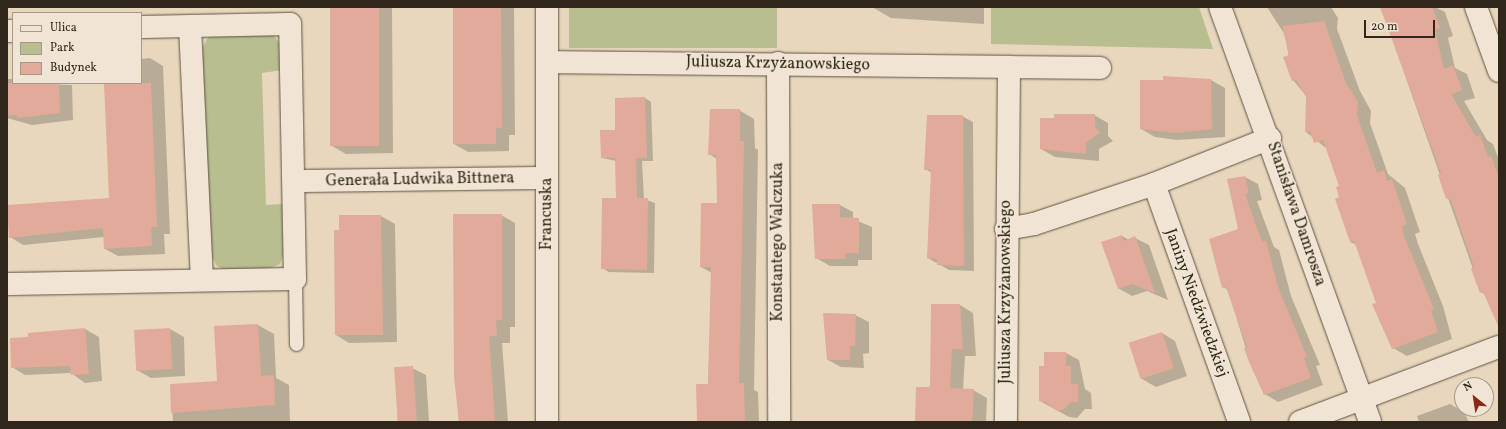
<!DOCTYPE html>
<html>
<head>
<meta charset="utf-8">
<style>
	body { margin:0 }
	#map { position:relative; width:1506px; height:429px; overflow:hidden; background:#e8d7bd; font-family:Vollkorn,serif }
	div>[style] { position:absolute }
	.green>* { inset:0; background:#b8be8f; transform-origin:0 0 }
	.shadow>* { inset:0; background:#0003 }
	.building>* { inset:0; background:#e2aa98; transform-origin:0 0 }
	.roads { filter:drop-shadow(0 0 1px #5f5243) drop-shadow(0 0 1px #5f5243) }
	.lane>* { height:13px; margin:-6.5px; padding:0 6.5px; transform-origin:6.5px; border-radius:6.5px; background:#f0e5d4 }
	.street>* { height:22px; margin:-11px; padding:0 11px; transform-origin:11px; border-radius:11px; background:#f0e5d4 }
	.secondary>* { height:22px; margin:-11px; padding:0 11px; transform-origin:11px; border-radius:11px; background:#f0e5d4 }
	span { translate:-50% -50%; white-space:nowrap; text-align:center; line-height:1.15; -webkit-text-stroke:3px #f0e5d4; paint-order:stroke }
	.street-label { font-size:16px; color:#31261a }
	.frame { position:absolute; inset:0; border:8px solid #31261a; pointer-events:none }
	.legend { position:absolute; left:12px; top:12px; width:130px; height:72px; box-sizing:border-box; background:#f0e5d4; border:1px solid #a4998a; margin:0; padding:5px 7px; list-style:none; font-size:12px; color:#31261a }
	.legend li { display:flex; align-items:center; gap:8px; height:20px }
	.legend b { width:20px; border:1px solid #a4998a }
	.north { position:absolute; left:1454px; top:377px; width:40px; height:40px; box-sizing:border-box; background:#f0e5d4; border:1px solid #a4998a; border-radius:50%; rotate:330deg; font-size:11px; font-weight:700; line-height:16px; text-align:center; color:#31261a }
	.north::after { content:''; display:block; margin:auto; width:14px; height:18px; background:#8f2418; clip-path:polygon(50% 0,100% 100%,50% 72%,0 100%) }
	.scale { position:absolute; left:1364px; top:20px; width:71px; height:18px; box-sizing:border-box; border:2px solid #31261a; border-top:0; padding-left:5px; font-size:12px; line-height:14px; white-space:nowrap; color:#31261a; -webkit-text-stroke:3px #f0e5d4; paint-order:stroke }
</style>
</head>
<body>
<div id="map">
	<div class="green">
		<i style="left:569px;top:7px;width:208px;height:41px"></i>
		<i style="clip-path:polygon(991px 7px,1199px 7px,1213px 49px,991px 44px)"></i>
		<i style="clip-path:polygon(273px 34px,280px 44px,282px 70px,262px 73px,266px 205px,284px 204px,284px 253px,280px 264px,268px 269px,225px 270px,217px 266px,212px 257px,200px 51px,209px 36px)"></i>
	</div>
	<div class="shadow">
		<i style="clip-path:polygon(331px 7px,392px 7px,393px 153px,346px 154px,332px 146px)"></i>
		<i style="clip-path:polygon(454px 7px,514px 7px,515px 135px,509px 135px,509px 151px,468px 152px,454px 144px)"></i>
		<i style="clip-path:polygon(872px 7px,984px 7px,984px 24px,891px 18px)"></i>
		<i style="clip-path:polygon(1267px 7px,1331px 7px,1338px 18px,1337px 29px,1360px 91px,1371px 111px,1370px 123px,1388px 174px,1405px 188px,1420px 232px,1415px 234px,1418px 244px,1443px 306px,1452px 339px,1407px 356px,1393px 348px,1357px 245px,1350px 242px,1340px 187px,1327px 149px,1306px 132px,1307px 97px,1293px 80px,1285px 35px)"></i>
		<i style="clip-path:polygon(1381px 7px,1435px 7px,1445px 12px,1453px 36px,1448px 38px,1455px 68px,1467px 74px,1475px 98px,1464px 101px,1487px 140px,1493px 144px,1499px 160px,1499px 316px,1492px 312px,1486px 295px,1481px 292px)"></i>
		<i style="clip-path:polygon(150px 58px,163px 66px,170px 234px,164px 234px,165px 254px,118px 256px,105px 249px,104px 237px,23px 245px,10px 237px,110px 198px,129px 83px,141px 83px,141px 59px)"></i>
		<i style="clip-path:polygon(7px 79px,13px 79px,13px 83px,72px 85px,73px 120px,32px 125px,7px 118px)"></i>
		<i style="clip-path:polygon(1211px 80px,1225px 88px,1225px 137px,1177px 140px,1155px 137px,1141px 129px)"></i>
		<i style="clip-path:polygon(645px 98px,651px 102px,653px 161px,642px 161px,644px 199px,655px 203px,654px 273px,609px 272px,602px 268px,617px 199px,616px 161px,602px 158px,616px 131px)"></i>
		<i style="clip-path:polygon(739px 110px,754px 119px,755px 148px,758px 150px,754px 390px,758px 392px,759px 422px,698px 422px,708px 385px,712px 273px,701px 267px,718px 204px,717px 159px,709px 154px)"></i>
		<i style="clip-path:polygon(1094px 115px,1108px 123px,1108px 136px,1113px 141px,1099px 149px,1099px 161px,1055px 157px,1041px 149px,1055px 119px)"></i>
		<i style="clip-path:polygon(962px 116px,973px 122px,974px 271px,949px 270px,928px 258px,932px 173px,925px 169px)"></i>
		<i style="clip-path:polygon(1245px 177px,1258px 184px,1262px 200px,1257px 201px,1274px 247px,1279px 250px,1291px 296px,1320px 365px,1316px 366px,1323px 385px,1278px 402px,1265px 394px,1250px 362px,1228px 290px,1223px 287px,1239px 230px)"></i>
		<i style="clip-path:polygon(840px 205px,853px 212px,853px 219px,872px 227px,872px 260px,858px 260px,858px 266px,830px 266px,816px 258px)"></i>
		<i style="clip-path:polygon(501px 215px,515px 223px,515px 327px,510px 327px,510px 343px,502px 343px,508px 422px,459px 422px,455px 377px)"></i>
		<i style="clip-path:polygon(340px 216px,381px 216px,395px 224px,397px 342px,349px 343px,336px 335px)"></i>
		<i style="clip-path:polygon(1122px 236px,1129px 240px,1135px 238px,1149px 245px,1168px 300px,1147px 291px,1132px 296px,1118px 288px)"></i>
		<i style="clip-path:polygon(960px 305px,973px 313px,976px 356px,965px 356px,963px 390px,973px 390px,987px 398px,986px 422px,916px 422px)"></i>
		<i style="clip-path:polygon(855px 315px,869px 322px,869px 353px,863px 354px,864px 368px,841px 367px,828px 360px)"></i>
		<i style="clip-path:polygon(258px 325px,274px 334px,276px 378px,289px 385px,290px 422px,173px 422px,171px 385px,218px 382px,215px 327px)"></i>
		<i style="clip-path:polygon(85px 329px,99px 337px,102px 381px,85px 383px,71px 373px,25px 375px,12px 367px,29px 334px)"></i>
		<i style="clip-path:polygon(170px 329px,184px 337px,185px 376px,151px 378px,137px 370px)"></i>
		<i style="clip-path:polygon(1162px 333px,1175px 341px,1187px 376px,1156px 387px,1142px 379px)"></i>
		<i style="clip-path:polygon(1066px 353px,1079px 360px,1085px 389px,1091px 393px,1092px 409px,1085px 409px,1077px 418px,1069px 417px,1040px 401px,1045px 367px)"></i>
		<i style="clip-path:polygon(412px 368px,426px 375px,429px 422px,398px 422px,395px 369px)"></i>
		<i style="clip-path:polygon(1450px 404px,1464px 412px,1469px 422px,1419px 422px,1417px 416px)"></i>
	</div>
	<div class="building">
		<i style="left:379px;top:7px;width:139px;height:49px;rotate:90deg"></i>
		<i style="clip-path:polygon(453px 7px,501px 7px,502px 128px,496px 128px,496px 144px,453px 144px)"></i>
		<i style="clip-path:polygon(1380px 7px,1432px 7px,1440px 28px,1435px 30px,1444px 69px,1453px 65px,1462px 90px,1451px 94px,1476px 137px,1480px 135px,1488px 157px,1491px 156px,1499px 177px,1499px 328px,1483px 292px,1480px 293px,1471px 269px,1474px 267px,1450px 198px,1446px 199px,1438px 175px,1441px 173px)"></i>
		<i style="clip-path:polygon(1324px 21px,1346px 83px,1358px 102px,1357px 115px,1377px 173px,1384px 170px,1387px 181px,1392px 179px,1407px 224px,1402px 226px,1404px 236px,1434px 309px,1431px 310px,1438px 332px,1392px 349px,1372px 304px,1376px 303px,1354px 241px,1350px 242px,1335px 199px,1339px 197px,1336px 187px,1339px 186px,1323px 140px,1314px 143px,1310px 131px,1305px 132px,1306px 97px,1296px 80px,1292px 81px,1283px 57px,1289px 55px,1282px 26px)"></i>
		<i style="clip-path:polygon(1163px 76px,1211px 79px,1212px 129px,1176px 133px,1140px 129px,1140px 80px,1163px 80px)"></i>
		<i style="clip-path:polygon(7px 83px,59px 83px,60px 113px,17px 118px,17px 115px,7px 115px)"></i>
		<i style="clip-path:polygon(104px 83px,151px 83px,157px 227px,151px 227px,152px 246px,104px 249px,103px 228px,9px 238px,7px 205px,109px 198px)"></i>
		<i style="clip-path:polygon(645px 97px,647px 158px,636px 158px,637px 198px,648px 198px,647px 270px,601px 269px,602px 198px,616px 198px,615px 158px,601px 158px,600px 130px,615px 130px,615px 98px)"></i>
		<i style="clip-path:polygon(710px 109px,740px 109px,740px 141px,744px 141px,739px 383px,744px 383px,745px 422px,697px 422px,696px 384px,708px 384px,711px 267px,700px 267px,701px 203px,717px 203px,716px 155px,708px 155px)"></i>
		<i style="clip-path:polygon(1054px 114px,1095px 114px,1095px 127px,1100px 133px,1086px 142px,1086px 154px,1040px 149px,1040px 118px,1054px 118px)"></i>
		<i style="clip-path:polygon(927px 115px,963px 115px,964px 266px,937px 265px,937px 259px,927px 258px,931px 170px,924px 170px)"></i>
		<i style="clip-path:polygon(1245px 176px,1249px 193px,1245px 194px,1262px 242px,1266px 241px,1278px 287px,1307px 357px,1304px 358px,1311px 378px,1264px 395px,1249px 362px,1244px 348px,1247px 347px,1226px 287px,1222px 288px,1209px 239px,1238px 229px,1227px 179px)"></i>
		<i style="clip-path:polygon(812px 204px,840px 204px,840px 217px,859px 218px,859px 253px,845px 253px,845px 259px,815px 259px)"></i>
		<i style="clip-path:polygon(453px 214px,502px 214px,502px 320px,496px 320px,497px 336px,489px 336px,495px 422px,459px 422px,454px 377px)"></i>
		<i style="clip-path:polygon(339px 215px,381px 215px,383px 335px,335px 335px,334px 230px,339px 230px)"></i>
		<i style="clip-path:polygon(1122px 235px,1124px 241px,1135px 236px,1155px 293px,1132px 284px,1118px 289px,1101px 242px)"></i>
		<i style="clip-path:polygon(931px 304px,960px 304px,963px 349px,952px 349px,950px 388px,974px 389px,972px 422px,915px 422px,916px 387px,930px 387px)"></i>
		<i style="clip-path:polygon(823px 313px,856px 314px,855px 346px,850px 346px,850px 360px,827px 360px)"></i>
		<i style="clip-path:polygon(258px 324px,261px 376px,274px 375px,275px 405px,171px 413px,170px 384px,217px 381px,214px 326px)"></i>
		<i style="clip-path:polygon(85px 328px,89px 374px,71px 375px,70px 366px,11px 368px,10px 338px,28px 337px,28px 333px)"></i>
		<i style="left:170px;top:328px;width:41px;height:36px;rotate:87deg"></i>
		<i style="left:1162px;top:332px;width:38px;height:35px;rotate:72deg"></i>
		<i style="clip-path:polygon(1044px 352px,1066px 352px,1066px 366px,1071px 366px,1071px 384px,1078px 384px,1078px 402px,1071px 402px,1063px 410px,1057px 411px,1046px 402px,1039px 401px,1039px 366px,1044px 366px)"></i>
		<i style="left:413px;top:366px;width:56px;height:19px;rotate:86deg"></i>
	</div>
	<div class="roads">
		<div class="lane">
			<i style="left:295px;top:279px;width:65px;rotate:89.1deg"></i>
		</div>
		<div class="street">
			<i style="left:1220px;top:7px;width:441px;rotate:70.1deg"></i>
			<i style="left:1476px;top:7px;width:68px;rotate:70.2deg"></i>
			<i style="left:190px;top:26px;width:253px;rotate:87.3deg"></i>
			<i style="left:7px;top:31px;width:6px"></i>
			<i style="left:548px;top:62px;width:461px;rotate:0.6deg"></i>
			<i style="left:1009px;top:67px;width:355px;rotate:90.5deg"></i>
			<i style="left:778px;top:63px;width:359px;rotate:89.8deg"></i>
			<i style="left:1009px;top:67px;width:91px;rotate:0.6deg"></i>
			<i style="left:294px;top:181px;width:253px;rotate:-0.7deg"></i>
			<i style="left:1154px;top:184px;width:253px;rotate:70.3deg"></i>
			<i style="left:1006px;top:229px;width:28px;rotate:-10deg"></i>
			<i style="left:1034px;top:224px;width:126px;rotate:-18.4deg"></i>
			<i style="left:1154px;top:184px;width:125px;rotate:-21.6deg"></i>
			<i style="left:7px;top:284px;width:288px;rotate:-1deg"></i>
			<i style="left:295px;top:279px;width:255px;rotate:-91.1deg"></i>
			<i style="left:290px;top:24px;width:149px;rotate:178.8deg"></i>
			<i style="left:1300px;top:422px;width:213px;rotate:-20.7deg"></i>
		</div>
		<div class="secondary">
			<i style="left:547px;top:422px;width:415px;rotate:-90deg"></i>
		</div>
	</div>
	<div class="street-label">
		<span style="left:778px;top:64px;rotate:1deg">Juliusza Krzyżanowskiego</span>
		<span style="left:420px;top:180px;rotate:-1deg">Generała Ludwika Bittnera</span>
		<span style="left:547px;top:214px;rotate:-90deg">Francuska</span>
		<span style="left:1296px;top:214px;rotate:71deg">Stanisława Damrosza</span>
		<span style="left:778px;top:242px;rotate:-90deg">Konstantego Walczuka</span>
		<span style="left:1006px;top:292px;rotate:-90deg">Juliusza Krzyżanowskiego</span>
		<span style="left:1196px;top:303px;rotate:70deg">Janiny Niedźwiedzkiej</span>
	</div>
	<div class="frame"></div>
	<ul class="legend">
	<li><b style="height:5px;background:#f0e5d4"></b>Ulica</li>
	<li><b style="height:11px;background:#b8be8f"></b>Park</li>
	<li><b style="height:11px;background:#e2aa98"></b>Budynek</li>
	</ul>
	<div class="north">N</div>
	<div class="scale">20 m</div>
</div>
</body>
</html>
